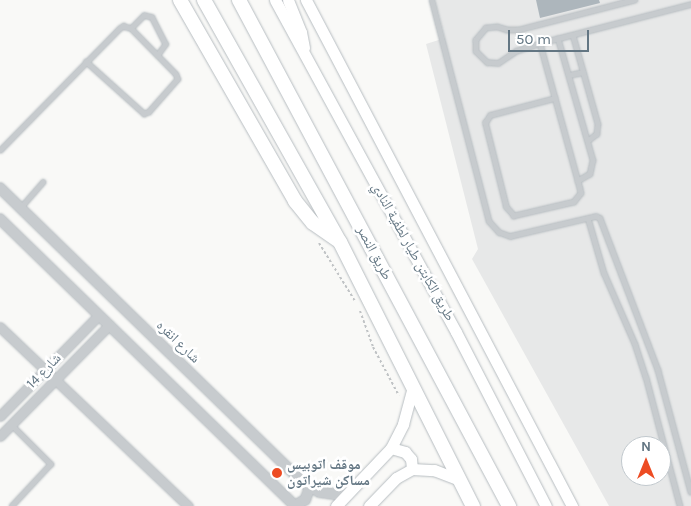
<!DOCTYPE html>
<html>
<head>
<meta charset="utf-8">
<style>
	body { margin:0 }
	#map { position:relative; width:691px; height:506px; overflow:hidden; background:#f9f9f7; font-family:Karla,"Noto Naskh Arabic",sans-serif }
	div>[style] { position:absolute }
	.built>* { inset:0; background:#e7e8e8 }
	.building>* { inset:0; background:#adb6bc }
	.path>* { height:2px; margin-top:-1px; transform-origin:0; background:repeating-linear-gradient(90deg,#c0c3c5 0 2.5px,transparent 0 5px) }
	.roads { filter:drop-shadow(0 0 1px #b7bdc1) drop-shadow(0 0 1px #b7bdc1) }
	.service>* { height:4.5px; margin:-2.25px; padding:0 2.25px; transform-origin:2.25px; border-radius:2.25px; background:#c7cbce }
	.minor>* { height:9px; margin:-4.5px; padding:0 4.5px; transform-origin:4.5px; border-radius:4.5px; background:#c7cbce }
	.tertiary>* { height:10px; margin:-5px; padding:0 5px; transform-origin:5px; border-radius:5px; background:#c7cbce }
	.secondary>* { height:11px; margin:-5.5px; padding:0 5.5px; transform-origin:5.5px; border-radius:5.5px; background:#fff }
	.primary>* { height:14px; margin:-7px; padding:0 7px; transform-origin:7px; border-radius:7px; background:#fff }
	.dots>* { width:14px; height:14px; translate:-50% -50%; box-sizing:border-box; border:2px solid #fff; border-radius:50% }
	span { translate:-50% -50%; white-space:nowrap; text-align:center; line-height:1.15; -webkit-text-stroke:5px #fff; paint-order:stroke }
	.street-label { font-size:14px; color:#637683 }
	.poi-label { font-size:14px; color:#637683; font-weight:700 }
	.left { translate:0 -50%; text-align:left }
	.north { position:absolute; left:621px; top:436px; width:50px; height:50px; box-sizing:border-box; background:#fff; border:1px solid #c1c8cd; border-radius:50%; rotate:0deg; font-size:14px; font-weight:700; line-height:20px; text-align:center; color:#637683 }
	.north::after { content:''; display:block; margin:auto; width:18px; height:22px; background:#ed4c23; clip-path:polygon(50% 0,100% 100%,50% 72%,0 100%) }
	.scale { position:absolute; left:508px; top:30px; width:81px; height:22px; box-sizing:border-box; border:2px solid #637683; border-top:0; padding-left:6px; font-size:15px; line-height:18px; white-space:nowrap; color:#637683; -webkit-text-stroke:4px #fff; paint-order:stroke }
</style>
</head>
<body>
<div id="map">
	<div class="built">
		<i style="clip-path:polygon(evenodd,435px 0,691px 0,691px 506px,609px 506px,472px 259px,478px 249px,426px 44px,445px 38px,435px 0,631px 446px,661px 446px,661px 476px,631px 476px,631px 446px)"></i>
	</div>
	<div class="building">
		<i style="clip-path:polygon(536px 0,599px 0,600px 3px,540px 18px)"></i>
	</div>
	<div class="path">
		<i style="left:319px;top:243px;width:68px;rotate:58.2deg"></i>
		<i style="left:360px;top:311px;width:38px;rotate:70deg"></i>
		<i style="left:373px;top:347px;width:55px;rotate:62deg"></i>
	</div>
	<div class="roads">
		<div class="service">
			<i style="left:432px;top:0;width:228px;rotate:75.5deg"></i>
			<i style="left:489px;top:221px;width:15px;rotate:48deg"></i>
			<i style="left:499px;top:232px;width:12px;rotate:20deg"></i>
			<i style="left:510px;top:236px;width:88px;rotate:-13.1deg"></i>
			<i style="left:596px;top:216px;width:4px;rotate:27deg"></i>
			<i style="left:600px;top:218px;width:163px;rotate:69.1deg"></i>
			<i style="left:658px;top:370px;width:126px;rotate:74.9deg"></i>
			<i style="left:635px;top:0;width:120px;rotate:165.5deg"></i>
			<i style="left:519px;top:30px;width:12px;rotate:180deg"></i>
			<i style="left:507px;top:30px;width:10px;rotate:-163deg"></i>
			<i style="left:497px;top:27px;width:11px;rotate:175deg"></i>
			<i style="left:486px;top:28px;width:16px;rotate:130deg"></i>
			<i style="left:476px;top:40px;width:11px;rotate:90deg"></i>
			<i style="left:476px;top:51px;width:16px;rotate:45deg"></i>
			<i style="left:487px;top:62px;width:11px;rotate:5deg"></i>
			<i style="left:498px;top:63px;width:22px;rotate:-34deg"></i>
			<i style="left:516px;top:51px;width:25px;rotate:-18deg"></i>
			<i style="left:540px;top:43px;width:156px;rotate:-14.5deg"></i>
			<i style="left:131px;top:28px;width:18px;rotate:-45deg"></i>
			<i style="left:144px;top:15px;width:8px;rotate:14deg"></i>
			<i style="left:152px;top:17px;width:30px;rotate:63deg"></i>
			<i style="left:166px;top:44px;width:14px;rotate:126deg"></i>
			<i style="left:573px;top:35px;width:92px;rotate:74.3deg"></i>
			<i style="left:598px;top:124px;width:10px;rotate:96deg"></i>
			<i style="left:597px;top:134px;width:11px;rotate:142deg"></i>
			<i style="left:558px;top:38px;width:127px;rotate:74deg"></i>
			<i style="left:593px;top:160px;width:14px;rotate:102deg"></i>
			<i style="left:590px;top:174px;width:14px;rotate:150deg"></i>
			<i style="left:540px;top:43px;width:150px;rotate:74.6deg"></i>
			<i style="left:580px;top:188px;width:5px;rotate:79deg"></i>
			<i style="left:581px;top:193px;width:11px;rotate:128deg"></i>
			<i style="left:574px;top:202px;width:62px;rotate:166.9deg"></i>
			<i style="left:514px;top:216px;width:12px;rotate:-132deg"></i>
			<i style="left:506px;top:207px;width:87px;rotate:-104deg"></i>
			<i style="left:485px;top:123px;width:9px;rotate:-58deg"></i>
			<i style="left:490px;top:115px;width:67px;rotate:-14.7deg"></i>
			<i style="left:569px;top:75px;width:14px;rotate:-12deg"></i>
			<i style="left:0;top:150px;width:171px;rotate:-45.5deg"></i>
			<i style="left:120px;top:28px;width:4px;rotate:-34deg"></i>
			<i style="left:123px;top:26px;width:8px;rotate:14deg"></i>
			<i style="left:131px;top:28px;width:64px;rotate:45.6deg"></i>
			<i style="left:176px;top:74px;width:5px;rotate:68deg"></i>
			<i style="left:178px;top:79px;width:44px;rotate:131.3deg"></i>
			<i style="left:149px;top:112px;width:5px;rotate:158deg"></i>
			<i style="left:144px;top:114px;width:78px;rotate:-138.1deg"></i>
			<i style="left:21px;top:207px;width:33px;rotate:-49deg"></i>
			<i style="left:588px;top:218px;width:57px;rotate:73.8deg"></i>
			<i style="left:604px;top:273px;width:77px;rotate:66.4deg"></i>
			<i style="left:635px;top:344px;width:35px;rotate:72deg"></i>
			<i style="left:646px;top:377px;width:133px;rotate:75.2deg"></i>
			<i style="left:12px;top:425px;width:55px;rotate:45deg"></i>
			<i style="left:51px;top:464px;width:57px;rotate:132.9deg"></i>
		</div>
		<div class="minor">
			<i style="left:0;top:327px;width:260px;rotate:43.6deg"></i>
			<i style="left:0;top:416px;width:141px;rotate:-45.6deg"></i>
			<i style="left:0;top:436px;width:156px;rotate:-45.5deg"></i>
		</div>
		<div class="tertiary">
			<i style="left:0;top:188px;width:421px;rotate:44.2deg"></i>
			<i style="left:302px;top:482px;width:20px;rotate:30deg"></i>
			<i style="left:319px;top:492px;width:27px;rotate:8deg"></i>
			<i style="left:0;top:219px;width:412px;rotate:44.2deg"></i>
			<i style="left:294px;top:506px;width:13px;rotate:-29deg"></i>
			<i style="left:305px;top:500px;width:14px;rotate:-69deg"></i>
		</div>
		<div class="secondary">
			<i style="left:275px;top:0;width:378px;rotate:61.4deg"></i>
			<i style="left:456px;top:332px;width:196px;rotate:62.7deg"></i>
			<i style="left:288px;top:0;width:35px;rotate:68deg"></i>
			<i style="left:301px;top:32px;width:16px;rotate:79deg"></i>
			<i style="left:306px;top:0;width:572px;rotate:62.27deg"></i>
			<i style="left:391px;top:448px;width:15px;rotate:16deg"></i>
			<i style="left:405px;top:452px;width:9px;rotate:49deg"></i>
			<i style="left:411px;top:459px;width:10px;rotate:84deg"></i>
			<i style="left:336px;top:506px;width:80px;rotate:-46.5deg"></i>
			<i style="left:391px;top:448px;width:27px;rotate:-63deg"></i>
			<i style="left:403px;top:424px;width:39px;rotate:-75deg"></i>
			<i style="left:369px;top:506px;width:39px;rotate:-46deg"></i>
			<i style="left:396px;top:478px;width:18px;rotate:-29deg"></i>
			<i style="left:412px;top:469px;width:22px;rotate:3deg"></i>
			<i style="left:434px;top:470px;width:28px;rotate:21deg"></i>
		</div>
		<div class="primary">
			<i style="left:180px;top:0;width:232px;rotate:60.2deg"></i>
			<i style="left:295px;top:201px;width:28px;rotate:51deg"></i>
			<i style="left:313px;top:223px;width:29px;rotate:35deg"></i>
			<i style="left:204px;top:0;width:278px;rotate:60.7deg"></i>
			<i style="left:340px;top:242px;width:296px;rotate:63.3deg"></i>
			<i style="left:239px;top:0;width:574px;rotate:61.92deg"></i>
		</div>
	</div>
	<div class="dots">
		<i style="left:277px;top:473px;background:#ed4c23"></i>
	</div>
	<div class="street-label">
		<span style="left:413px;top:252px;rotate:61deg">طريق الكابتن طيار لطفية النادي</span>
		<span style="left:374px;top:253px;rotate:62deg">طريق النصر</span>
		<span style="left:178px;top:342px;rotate:44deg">شارع انقره</span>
		<span style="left:44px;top:371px;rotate:-46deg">شارع 14</span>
	</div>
	<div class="poi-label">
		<span class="left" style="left:287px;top:473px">موقف اتوبيس<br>مساكن شيراتون</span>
	</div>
	<div class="north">N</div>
	<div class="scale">50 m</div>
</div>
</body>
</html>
